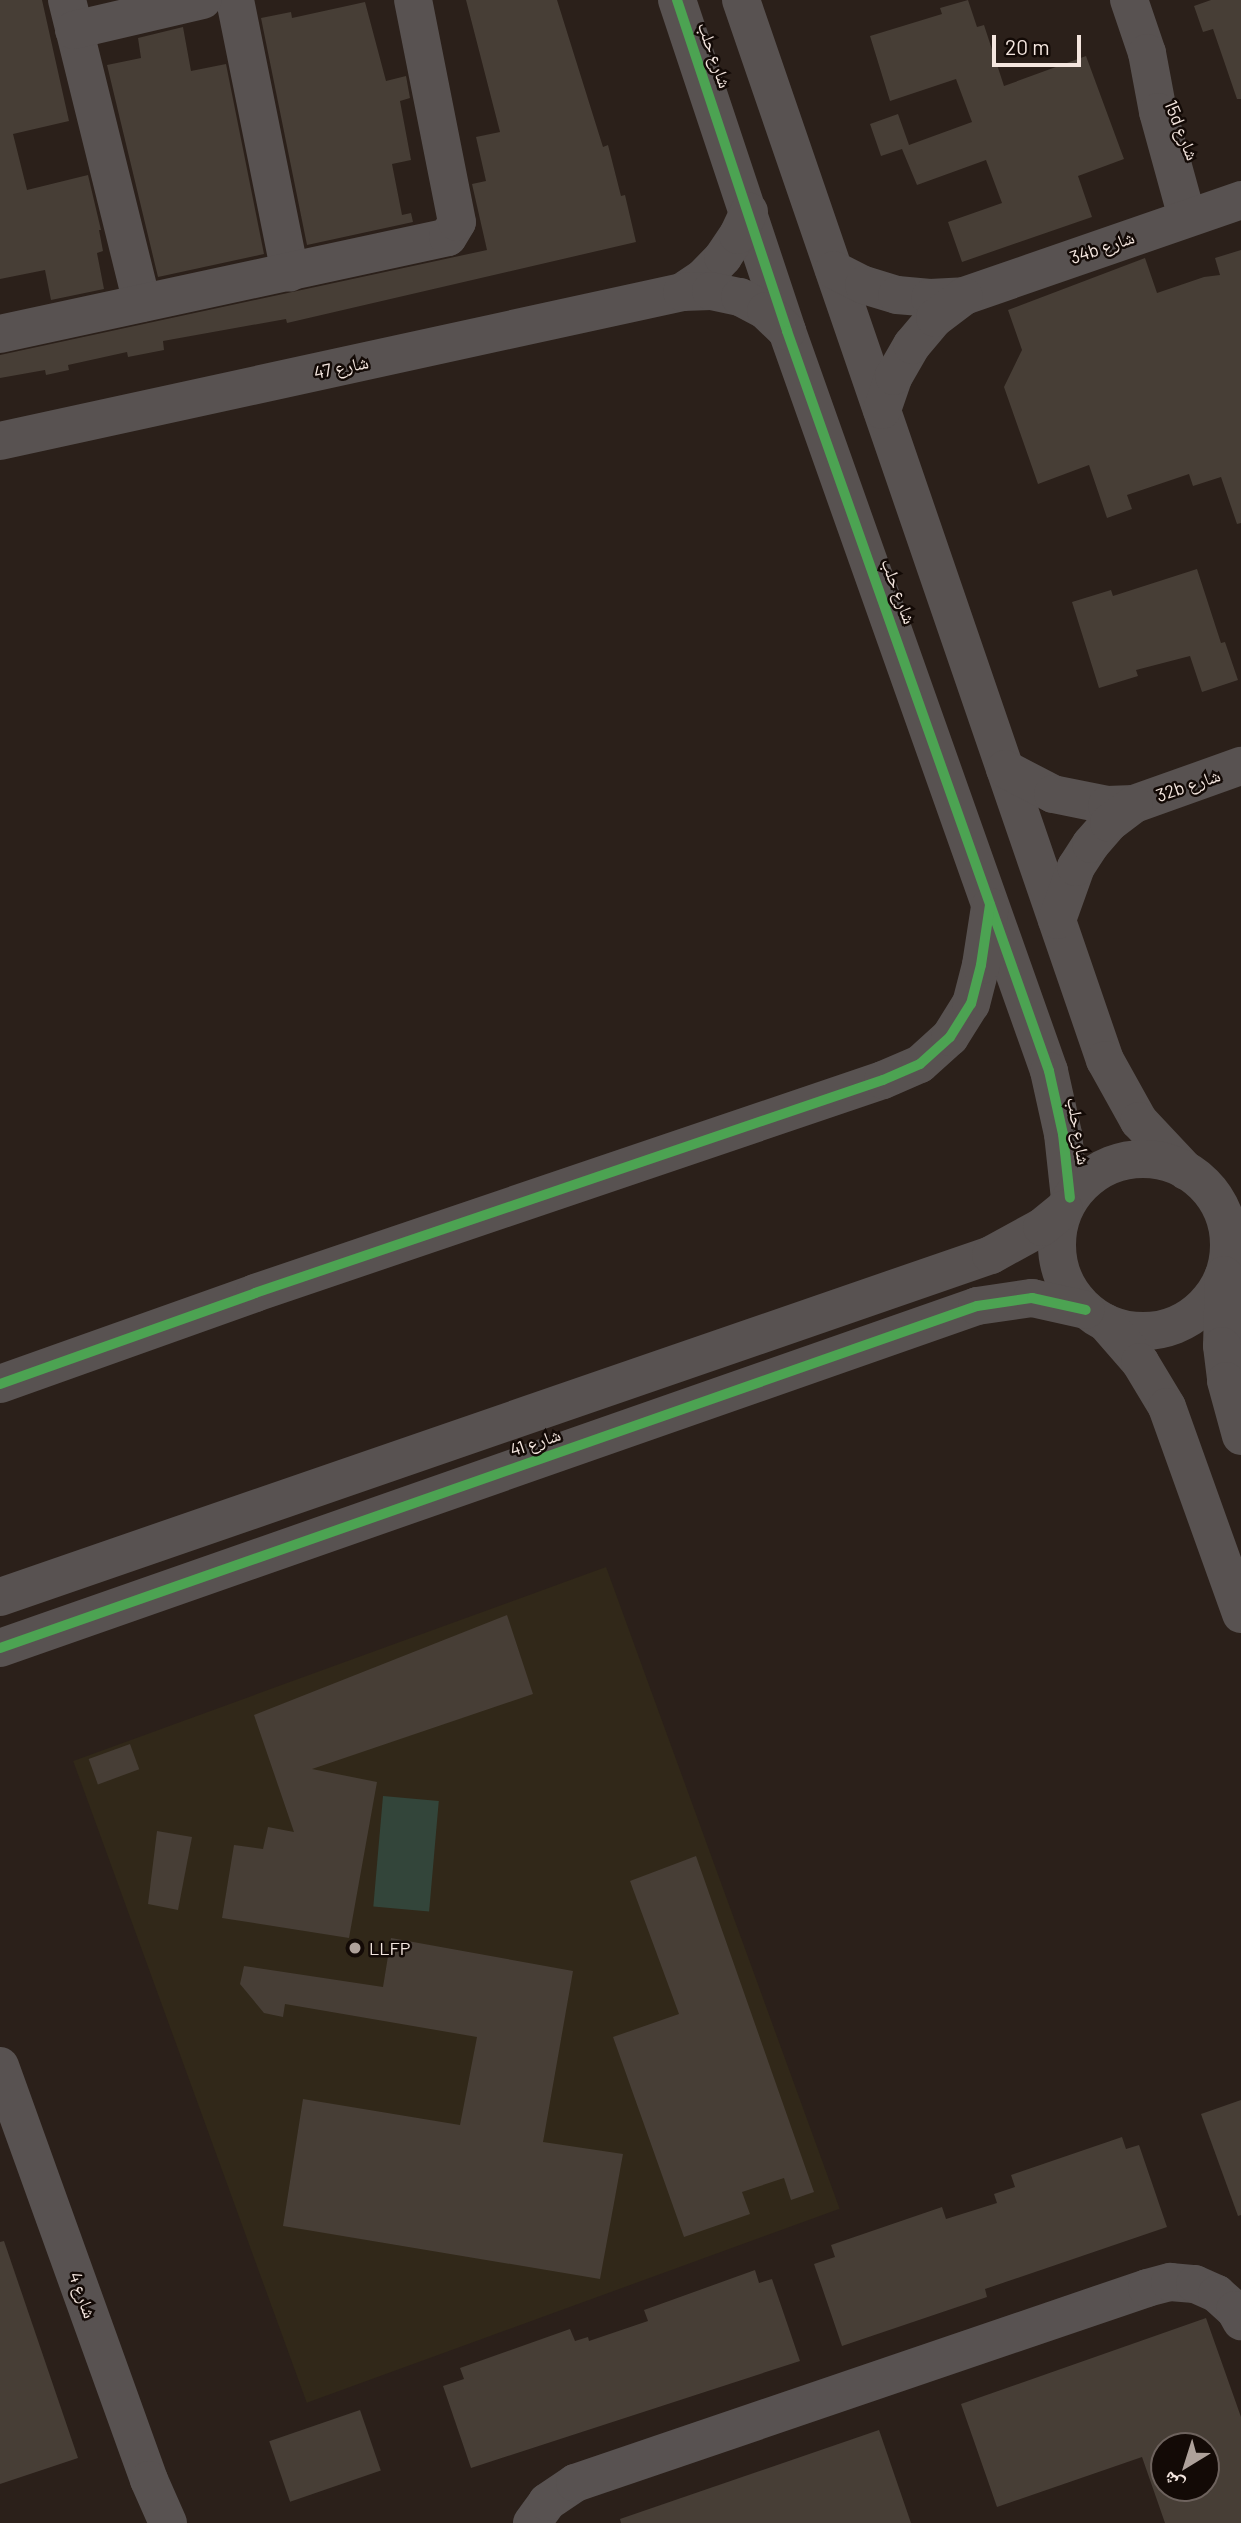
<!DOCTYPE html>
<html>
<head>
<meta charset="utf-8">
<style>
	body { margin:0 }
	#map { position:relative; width:1241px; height:2523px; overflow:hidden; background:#2b201a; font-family:Barlow,"Noto Naskh Arabic",sans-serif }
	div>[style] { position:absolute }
	.education>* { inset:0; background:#312819; transform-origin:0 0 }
	.green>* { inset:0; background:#33453a; transform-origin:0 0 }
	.building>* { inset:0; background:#473e36; transform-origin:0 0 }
	.minor>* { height:38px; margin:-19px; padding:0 19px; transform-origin:19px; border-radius:19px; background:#585251 }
	.minor>.ring { margin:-19px; padding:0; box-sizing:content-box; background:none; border:38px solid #585251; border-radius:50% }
	.cycleway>* { height:10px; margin:-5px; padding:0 5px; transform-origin:5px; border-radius:5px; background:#4ca352 }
	.dots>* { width:19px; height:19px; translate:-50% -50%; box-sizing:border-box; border:4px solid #130a06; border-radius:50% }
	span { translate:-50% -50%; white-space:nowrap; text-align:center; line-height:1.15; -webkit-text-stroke:5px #130a06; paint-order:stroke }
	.street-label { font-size:18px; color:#f4e6df }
	.poi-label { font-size:18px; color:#f4e6df }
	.left { translate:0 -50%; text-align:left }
	.north { position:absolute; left:1150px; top:2432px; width:70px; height:70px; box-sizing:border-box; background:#130a06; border:2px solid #6d625d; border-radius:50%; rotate:218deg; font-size:19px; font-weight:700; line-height:28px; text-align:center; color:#f4e6df }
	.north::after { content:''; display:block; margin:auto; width:24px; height:32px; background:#aea19a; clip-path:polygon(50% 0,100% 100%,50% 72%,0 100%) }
	.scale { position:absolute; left:992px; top:35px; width:89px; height:32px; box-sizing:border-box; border:4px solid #f4e6df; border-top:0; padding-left:9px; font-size:21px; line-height:24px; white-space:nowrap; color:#f4e6df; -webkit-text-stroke:5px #130a06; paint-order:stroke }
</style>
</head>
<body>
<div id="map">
	<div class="education">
		<i style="left:606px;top:1567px;width:683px;height:567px;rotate:70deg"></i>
	</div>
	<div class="green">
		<i style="left:383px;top:1796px;width:56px;height:111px;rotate:5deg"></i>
	</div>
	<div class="building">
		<i style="clip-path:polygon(0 0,42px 0,69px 121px,13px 134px,27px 190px,88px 175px,101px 230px,99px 230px,103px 251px,97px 253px,104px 289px,51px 300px,45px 270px,0 279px)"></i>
		<i style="clip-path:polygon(466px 0,557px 0,603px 147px,608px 145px,621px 196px,625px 195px,636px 242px,287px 323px,286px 319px,163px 341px,164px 350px,128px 357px,127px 352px,68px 365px,69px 370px,46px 375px,45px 370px,0 378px,0 355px,487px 250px,472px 184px,486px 181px,476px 137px,500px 132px)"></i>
		<i style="clip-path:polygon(968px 0,977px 27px,984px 25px,1004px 86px,1086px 56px,1124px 159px,1078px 176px,1092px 217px,962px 262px,948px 222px,1002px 203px,986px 160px,917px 185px,902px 149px,881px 156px,870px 124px,898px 114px,909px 145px,972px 122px,956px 79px,890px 101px,870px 36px,942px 14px,940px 8px)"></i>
		<i style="clip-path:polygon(1211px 0,1241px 0,1241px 99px,1237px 99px,1213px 29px,1203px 32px,1194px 6px)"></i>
		<i style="clip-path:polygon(365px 2px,386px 81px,406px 76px,410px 98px,400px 101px,411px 160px,392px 164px,402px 215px,411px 213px,413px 222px,307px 245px,261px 18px,291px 12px,292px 18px)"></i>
		<i style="clip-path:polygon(183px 27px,191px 71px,226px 64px,264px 254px,158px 277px,107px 65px,141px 58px,138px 38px)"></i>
		<i style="clip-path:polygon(1241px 250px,1241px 523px,1237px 524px,1221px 477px,1193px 486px,1189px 474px,1127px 495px,1132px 509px,1107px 518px,1089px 465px,1038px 484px,1004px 387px,1022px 350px,1008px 310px,1145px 258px,1157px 293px,1204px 277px,1220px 275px,1215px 258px)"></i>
		<i style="clip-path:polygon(1197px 569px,1221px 643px,1225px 642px,1238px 680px,1202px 692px,1190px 656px,1136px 670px,1138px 676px,1099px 688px,1072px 602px,1111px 590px,1113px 596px)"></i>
		<i style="clip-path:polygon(507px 1615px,533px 1694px,312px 1769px,377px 1782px,349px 1938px,222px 1918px,234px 1845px,263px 1849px,268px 1827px,294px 1832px,254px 1715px)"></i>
		<i style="left:130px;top:1744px;width:27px;height:44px;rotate:70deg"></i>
		<i style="clip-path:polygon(157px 1831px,192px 1837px,178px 1910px,148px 1904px)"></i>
		<i style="clip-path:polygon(696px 1856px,814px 2192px,791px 2200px,784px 2178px,742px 2192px,750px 2214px,684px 2237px,613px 2037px,679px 2014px,630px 1881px)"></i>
		<i style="clip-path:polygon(391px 1938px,573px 1971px,543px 2142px,623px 2154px,600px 2279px,283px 2226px,303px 2099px,460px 2125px,477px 2037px,285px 2004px,283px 2017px,264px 2013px,240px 1984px,244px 1966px,383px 1987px)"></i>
		<i style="clip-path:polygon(1241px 2100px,1241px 2215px,1238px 2216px,1201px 2114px)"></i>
		<i style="clip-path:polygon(1122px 2137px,1126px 2149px,1139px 2145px,1167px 2227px,985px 2289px,987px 2297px,842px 2346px,814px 2264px,835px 2257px,831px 2245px,942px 2207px,946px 2219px,997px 2203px,994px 2194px,1015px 2187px,1011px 2175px)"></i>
		<i style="clip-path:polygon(4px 2241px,78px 2458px,0 2484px,0 2242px)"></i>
		<i style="clip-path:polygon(755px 2270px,759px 2283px,772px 2279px,800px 2361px,471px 2468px,443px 2386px,464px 2379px,460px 2368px,570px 2329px,575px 2341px,588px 2337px,589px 2341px,648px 2321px,644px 2310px)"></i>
		<i style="clip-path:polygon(evenodd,1206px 2318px,1241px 2417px,1241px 2523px,1165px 2523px,1142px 2457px,997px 2507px,961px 2404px,1206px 2318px,1164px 2446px,1206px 2446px,1206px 2488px,1164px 2488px,1164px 2446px)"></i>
		<i style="left:360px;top:2410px;width:64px;height:96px;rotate:71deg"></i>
		<i style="clip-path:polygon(879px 2430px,911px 2523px,621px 2523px,620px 2519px)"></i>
	</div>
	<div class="minor">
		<i style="left:67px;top:0;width:312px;rotate:76.1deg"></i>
		<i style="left:235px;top:0;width:278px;rotate:78.6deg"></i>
		<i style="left:677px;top:0;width:349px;rotate:71.6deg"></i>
		<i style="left:787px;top:331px;width:785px;rotate:70.5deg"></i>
		<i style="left:1049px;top:1071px;width:65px;rotate:77.5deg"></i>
		<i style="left:1063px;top:1134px;width:64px;rotate:83.8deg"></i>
		<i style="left:741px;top:0;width:1121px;rotate:71.05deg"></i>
		<i style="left:1105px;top:1060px;width:70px;rotate:60.9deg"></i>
		<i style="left:1139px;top:1121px;width:69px;rotate:46.8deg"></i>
		<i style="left:1129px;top:0;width:56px;rotate:71.2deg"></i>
		<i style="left:1147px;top:53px;width:60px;rotate:79.4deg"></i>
		<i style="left:1158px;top:112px;width:109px;rotate:74.6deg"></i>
		<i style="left:74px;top:30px;width:132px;rotate:-13.1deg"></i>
		<i style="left:834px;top:270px;width:34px;rotate:27deg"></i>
		<i style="left:864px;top:285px;width:34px;rotate:17deg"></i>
		<i style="left:897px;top:295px;width:33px;rotate:5deg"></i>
		<i style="left:930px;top:298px;width:34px;rotate:-3deg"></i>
		<i style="left:964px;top:296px;width:293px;rotate:-19.1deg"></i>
		<i style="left:682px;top:292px;width:27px;rotate:-34deg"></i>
		<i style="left:704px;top:277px;width:28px;rotate:-46deg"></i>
		<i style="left:723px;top:257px;width:27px;rotate:-56deg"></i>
		<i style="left:738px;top:235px;width:26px;rotate:-65deg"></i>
		<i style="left:0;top:334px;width:458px;rotate:-12.2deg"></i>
		<i style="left:448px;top:237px;width:17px;rotate:-59deg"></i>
		<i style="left:457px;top:222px;width:226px;rotate:-101.2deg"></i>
		<i style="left:882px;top:410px;width:36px;rotate:-71deg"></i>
		<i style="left:894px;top:376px;width:36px;rotate:-60deg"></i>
		<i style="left:912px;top:345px;width:35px;rotate:-50deg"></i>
		<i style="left:935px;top:318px;width:36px;rotate:-37deg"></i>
		<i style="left:0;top:441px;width:698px;rotate:-12.32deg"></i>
		<i style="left:682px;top:292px;width:29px;rotate:-2deg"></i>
		<i style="left:711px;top:291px;width:30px;rotate:12deg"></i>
		<i style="left:740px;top:297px;width:30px;rotate:28deg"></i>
		<i style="left:766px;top:311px;width:29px;rotate:44deg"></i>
		<i style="left:1005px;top:769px;width:54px;rotate:27.5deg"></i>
		<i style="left:1053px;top:794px;width:55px;rotate:11.5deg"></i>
		<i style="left:1107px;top:805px;width:27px;rotate:-2deg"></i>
		<i style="left:1134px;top:804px;width:114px;rotate:-19.6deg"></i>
		<i style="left:1057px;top:920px;width:56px;rotate:-70.3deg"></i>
		<i style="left:1076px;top:867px;width:27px;rotate:-57deg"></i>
		<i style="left:1091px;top:844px;width:28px;rotate:-49deg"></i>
		<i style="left:1109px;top:823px;width:31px;rotate:-37deg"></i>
		<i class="ring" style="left:1057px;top:1159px;width:134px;height:134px"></i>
		<i style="left:1224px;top:1275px;width:71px;rotate:91.6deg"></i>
		<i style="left:1222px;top:1346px;width:35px;rotate:83deg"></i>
		<i style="left:1226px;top:1381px;width:57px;rotate:74.7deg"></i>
		<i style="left:1106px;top:1323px;width:52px;rotate:48.9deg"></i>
		<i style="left:1140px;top:1362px;width:52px;rotate:59deg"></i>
		<i style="left:1167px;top:1407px;width:220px;rotate:70.3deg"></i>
		<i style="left:0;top:1384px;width:271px;rotate:-19.6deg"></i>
		<i style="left:255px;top:1293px;width:663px;rotate:-18.74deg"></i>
		<i style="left:883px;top:1080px;width:40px;rotate:-23.4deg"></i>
		<i style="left:920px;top:1064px;width:40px;rotate:-42deg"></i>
		<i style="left:950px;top:1037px;width:39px;rotate:-58deg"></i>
		<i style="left:971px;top:1004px;width:40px;rotate:-75.6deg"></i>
		<i style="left:981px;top:965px;width:59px;rotate:-81.2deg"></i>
		<i style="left:0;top:1597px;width:1048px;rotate:-19.04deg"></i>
		<i style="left:991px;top:1255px;width:58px;rotate:-28.8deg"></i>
		<i style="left:1042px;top:1227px;width:28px;rotate:-39deg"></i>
		<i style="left:0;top:1648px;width:1035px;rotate:-19.29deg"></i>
		<i style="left:977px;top:1306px;width:56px;rotate:-8.3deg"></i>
		<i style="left:1032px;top:1298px;width:55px;rotate:12.5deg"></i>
		<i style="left:0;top:2066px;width:440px;rotate:70.2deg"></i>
		<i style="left:149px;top:2480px;width:47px;rotate:66.2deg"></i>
		<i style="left:532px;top:2523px;width:26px;rotate:-54deg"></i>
		<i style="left:547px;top:2502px;width:34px;rotate:-34deg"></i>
		<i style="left:575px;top:2483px;width:604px;rotate:-18.82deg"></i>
		<i style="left:1147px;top:2288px;width:24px;rotate:-15deg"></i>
		<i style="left:1170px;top:2282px;width:25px;rotate:5deg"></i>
		<i style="left:1195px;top:2284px;width:24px;rotate:24deg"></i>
		<i style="left:1217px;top:2294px;width:24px;rotate:42deg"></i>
		<i style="left:1235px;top:2310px;width:13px;rotate:61deg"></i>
	</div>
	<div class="cycleway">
		<i style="left:677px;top:0;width:349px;rotate:71.6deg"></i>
		<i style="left:787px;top:331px;width:785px;rotate:70.5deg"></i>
		<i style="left:1049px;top:1071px;width:65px;rotate:77.5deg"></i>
		<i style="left:1063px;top:1134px;width:64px;rotate:83.8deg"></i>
		<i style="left:0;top:1384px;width:271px;rotate:-19.6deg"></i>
		<i style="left:255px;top:1293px;width:663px;rotate:-18.74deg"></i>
		<i style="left:883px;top:1080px;width:40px;rotate:-23.4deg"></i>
		<i style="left:920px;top:1064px;width:40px;rotate:-42deg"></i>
		<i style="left:950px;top:1037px;width:39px;rotate:-58deg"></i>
		<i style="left:971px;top:1004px;width:40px;rotate:-75.6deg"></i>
		<i style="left:981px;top:965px;width:61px;rotate:-81.5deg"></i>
		<i style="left:0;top:1648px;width:1035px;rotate:-19.29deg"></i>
		<i style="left:977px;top:1306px;width:56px;rotate:-8.3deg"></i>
		<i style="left:1032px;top:1298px;width:55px;rotate:12.5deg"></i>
	</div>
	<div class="dots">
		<i style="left:355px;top:1948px;background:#aea19a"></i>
	</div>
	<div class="street-label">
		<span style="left:715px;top:55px;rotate:71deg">شارع حلب</span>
		<span style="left:1182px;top:130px;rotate:68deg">15d شارع</span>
		<span style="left:1102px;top:247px;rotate:-19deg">34b شارع</span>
		<span style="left:341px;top:367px;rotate:-12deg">شارع 47</span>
		<span style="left:899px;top:591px;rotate:70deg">شارع حلب</span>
		<span style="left:1188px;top:785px;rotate:-19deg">32b شارع</span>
		<span style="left:1079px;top:1131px;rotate:81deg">شارع حلب</span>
		<span style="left:535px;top:1442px;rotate:-19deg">شارع 41</span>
		<span style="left:83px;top:2295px;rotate:70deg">شارع 4</span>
	</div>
	<div class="poi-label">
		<span class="left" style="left:369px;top:1948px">LLFP</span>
	</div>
	<div class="north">ش</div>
	<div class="scale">20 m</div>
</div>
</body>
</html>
